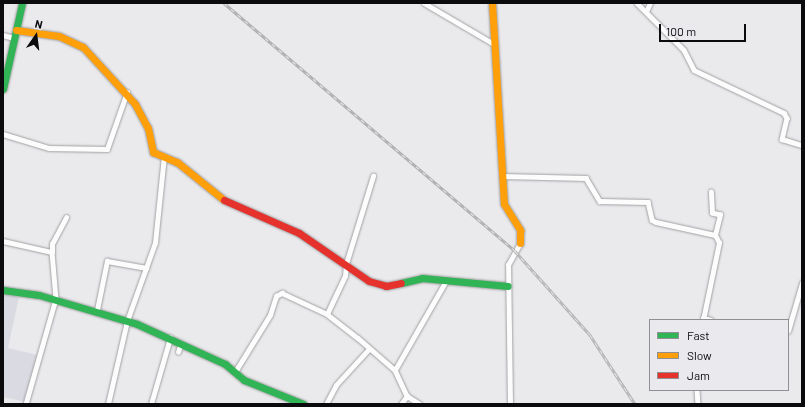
<!DOCTYPE html>
<html>
<head>
<meta charset="utf-8">
<style>
	body { margin:0 }
	#map { position:relative; width:805px; height:407px; overflow:hidden; background:#eaeaed; font-family:Barlow,sans-serif }
	div>[style] { position:absolute }
	.built>* { inset:0; background:#d9dae2 }
	.roads { filter:drop-shadow(0 0 1px #a1a1a3) drop-shadow(0 0 1px #a1a1a3) }
	.street>* { height:4.5px; margin:-2.25px; padding:0 2.25px; transform-origin:2.25px; border-radius:2.25px; background:#fcfcfc }
	.fast>* { height:7px; margin:-3.5px; padding:0 3.5px; transform-origin:3.5px; border-radius:3.5px; background:#30b455 }
	.slow>* { height:7px; margin:-3.5px; padding:0 3.5px; transform-origin:3.5px; border-radius:3.5px; background:#ff9f0a }
	.jam>* { height:7px; margin:-3.5px; padding:0 3.5px; transform-origin:3.5px; border-radius:3.5px; background:#e5322d }
	.rail>* { height:3px; margin-top:-1.5px; transform-origin:0; background:repeating-linear-gradient(90deg,#e9e9ee 0 4.5px,#b2b2b3 0 9px); box-sizing:border-box; border-block:1px solid #b2b2b3 }
	span { translate:-50% -50%; white-space:nowrap; text-align:center; line-height:1.15; -webkit-text-stroke:3.5px #e9e9ee; paint-order:stroke }
	.frame { position:absolute; inset:0; border:4px solid #0b0b0d; pointer-events:none }
	.legend { position:absolute; left:649px; top:319px; width:140px; height:72px; box-sizing:border-box; background:#e9e9ee; border:1px solid #909094; margin:0; padding:5px 7px; list-style:none; font-size:12px; color:#0b0b0d }
	.legend li { display:flex; align-items:center; gap:8px; height:20px }
	.legend b { width:20px; border:1px solid #909094 }
	.north { position:absolute; left:16px; top:16px; width:40px; height:40px; -webkit-text-stroke:3px #e9e9ee; paint-order:stroke; rotate:14deg; font-size:11px; font-weight:700; line-height:16px; text-align:center; color:#0b0b0d }
	.north::after { content:''; display:block; margin:auto; width:14px; height:18px; background:#0b0b0d; clip-path:polygon(50% 0,100% 100%,50% 72%,0 100%) }
	.scale { position:absolute; left:659px; top:24px; width:87px; height:18px; box-sizing:border-box; border:2px solid #0b0b0d; border-top:0; padding-left:5px; font-size:12px; line-height:14px; white-space:nowrap; color:#0b0b0d; -webkit-text-stroke:3px #e9e9ee; paint-order:stroke }
</style>
</head>
<body>
<div id="map">
	<div class="built">
		<i style="clip-path:polygon(3px 294px,19px 297px,8px 348px,37px 355px,26px 402px,3px 397px)"></i>
	</div>
	<div class="roads">
		<div class="street">
			<i style="left:424px;top:3px;width:81px;rotate:30.4deg"></i>
			<i style="left:637px;top:3px;width:66px;rotate:45deg"></i>
			<i style="left:684px;top:50px;width:22px;rotate:63deg"></i>
			<i style="left:694px;top:70px;width:100px;rotate:25.5deg"></i>
			<i style="left:784px;top:113px;width:6px;rotate:59deg"></i>
			<i style="left:787px;top:118px;width:22px;rotate:103deg"></i>
			<i style="left:782px;top:139px;width:21px;rotate:17deg"></i>
			<i style="left:646px;top:12px;width:10px;rotate:-66deg"></i>
			<i style="left:3px;top:35px;width:11px;rotate:15deg"></i>
			<i style="left:3px;top:134px;width:48px;rotate:16.9deg"></i>
			<i style="left:49px;top:148px;width:58px;rotate:1deg"></i>
			<i style="left:107px;top:149px;width:60px;rotate:-70.7deg"></i>
			<i style="left:502px;top:176px;width:84px;rotate:1.4deg"></i>
			<i style="left:586px;top:178px;width:27px;rotate:59deg"></i>
			<i style="left:600px;top:201px;width:48px;rotate:1.2deg"></i>
			<i style="left:648px;top:202px;width:18px;rotate:77deg"></i>
			<i style="left:652px;top:220px;width:4px;rotate:27deg"></i>
			<i style="left:656px;top:222px;width:60px;rotate:12.4deg"></i>
			<i style="left:3px;top:241px;width:50px;rotate:12.7deg"></i>
			<i style="left:52px;top:252px;width:47px;rotate:85.1deg"></i>
			<i style="left:56px;top:299px;width:109px;rotate:105.9deg"></i>
			<i style="left:52px;top:252px;width:8px;rotate:-90deg"></i>
			<i style="left:52px;top:244px;width:30px;rotate:-62deg"></i>
			<i style="left:97px;top:310px;width:50px;rotate:-78.5deg"></i>
			<i style="left:107px;top:261px;width:40px;rotate:10deg"></i>
			<i style="left:327px;top:314px;width:42px;rotate:-64.7deg"></i>
			<i style="left:345px;top:276px;width:12px;rotate:-85deg"></i>
			<i style="left:346px;top:264px;width:92px;rotate:-72.9deg"></i>
			<i style="left:703px;top:318px;width:8px;rotate:14deg"></i>
			<i style="left:703px;top:320px;width:79px;rotate:-78.3deg"></i>
			<i style="left:719px;top:243px;width:9px;rotate:-117deg"></i>
			<i style="left:715px;top:235px;width:21px;rotate:-76deg"></i>
			<i style="left:720px;top:215px;width:8px;rotate:-166deg"></i>
			<i style="left:712px;top:213px;width:21px;rotate:-93deg"></i>
			<i style="left:788px;top:331px;width:50px;rotate:-73.7deg"></i>
			<i style="left:178px;top:352px;width:9px;rotate:-72deg"></i>
			<i style="left:395px;top:370px;width:103px;rotate:-60.2deg"></i>
			<i style="left:235px;top:372px;width:67px;rotate:-58.4deg"></i>
			<i style="left:270px;top:315px;width:20px;rotate:-72deg"></i>
			<i style="left:276px;top:296px;width:7px;rotate:-27deg"></i>
			<i style="left:282px;top:293px;width:50px;rotate:25deg"></i>
			<i style="left:327px;top:314px;width:39px;rotate:38deg"></i>
			<i style="left:358px;top:338px;width:49px;rotate:40.9deg"></i>
			<i style="left:395px;top:370px;width:29px;rotate:65deg"></i>
			<i style="left:407px;top:396px;width:15px;rotate:32deg"></i>
			<i style="left:697px;top:390px;width:14px;rotate:86deg"></i>
			<i style="left:108px;top:404px;width:85px;rotate:-77.1deg"></i>
			<i style="left:127px;top:321px;width:83px;rotate:-70.3deg"></i>
			<i style="left:155px;top:243px;width:87px;rotate:-84.1deg"></i>
			<i style="left:151px;top:404px;width:69px;rotate:-73.9deg"></i>
			<i style="left:326px;top:404px;width:21px;rotate:-62deg"></i>
			<i style="left:336px;top:385px;width:49px;rotate:-47.5deg"></i>
			<i style="left:401px;top:404px;width:10px;rotate:-53deg"></i>
			<i style="left:510px;top:404px;width:139px;rotate:-90.8deg"></i>
			<i style="left:508px;top:265px;width:25px;rotate:-61deg"></i>
		</div>
		<div class="fast">
			<i style="left:3px;top:89px;width:88px;rotate:-77.5deg"></i>
			<i style="left:401px;top:283px;width:22px;rotate:-13deg"></i>
			<i style="left:422px;top:278px;width:86px;rotate:5.3deg"></i>
			<i style="left:3px;top:290px;width:36px;rotate:8deg"></i>
			<i style="left:39px;top:295px;width:102px;rotate:16.5deg"></i>
			<i style="left:137px;top:324px;width:97px;rotate:24.4deg"></i>
			<i style="left:225px;top:364px;width:25px;rotate:40deg"></i>
			<i style="left:244px;top:380px;width:64px;rotate:22.1deg"></i>
		</div>
		<div class="slow">
			<i style="left:492px;top:3px;width:201px;rotate:86.6deg"></i>
			<i style="left:504px;top:204px;width:31px;rotate:58deg"></i>
			<i style="left:520px;top:230px;width:13px;rotate:90deg"></i>
			<i style="left:16px;top:30px;width:43px;rotate:7.9deg"></i>
			<i style="left:59px;top:36px;width:26px;rotate:25deg"></i>
			<i style="left:83px;top:47px;width:77px;rotate:47.6deg"></i>
			<i style="left:135px;top:104px;width:27px;rotate:62deg"></i>
			<i style="left:148px;top:128px;width:25px;rotate:78deg"></i>
			<i style="left:153px;top:152px;width:26px;rotate:23deg"></i>
			<i style="left:177px;top:162px;width:60px;rotate:39deg"></i>
		</div>
		<div class="jam">
			<i style="left:224px;top:200px;width:82px;rotate:23.7deg"></i>
			<i style="left:299px;top:233px;width:85px;rotate:34.4deg"></i>
			<i style="left:369px;top:281px;width:18px;rotate:16deg"></i>
			<i style="left:386px;top:286px;width:15px;rotate:-11deg"></i>
		</div>
	</div>
	<div class="rail">
		<i style="left:224px;top:3px;width:382px;rotate:40.4deg"></i>
		<i style="left:515px;top:251px;width:113px;rotate:48.2deg"></i>
		<i style="left:590px;top:335px;width:82px;rotate:56.9deg"></i>
	</div>
	<div class="frame"></div>
	<ul class="legend">
	<li><b style="height:5px;background:#30b455"></b>Fast</li>
	<li><b style="height:5px;background:#ff9f0a"></b>Slow</li>
	<li><b style="height:5px;background:#e5322d"></b>Jam</li>
	</ul>
	<div class="north">N</div>
	<div class="scale">100 m</div>
</div>
</body>
</html>
